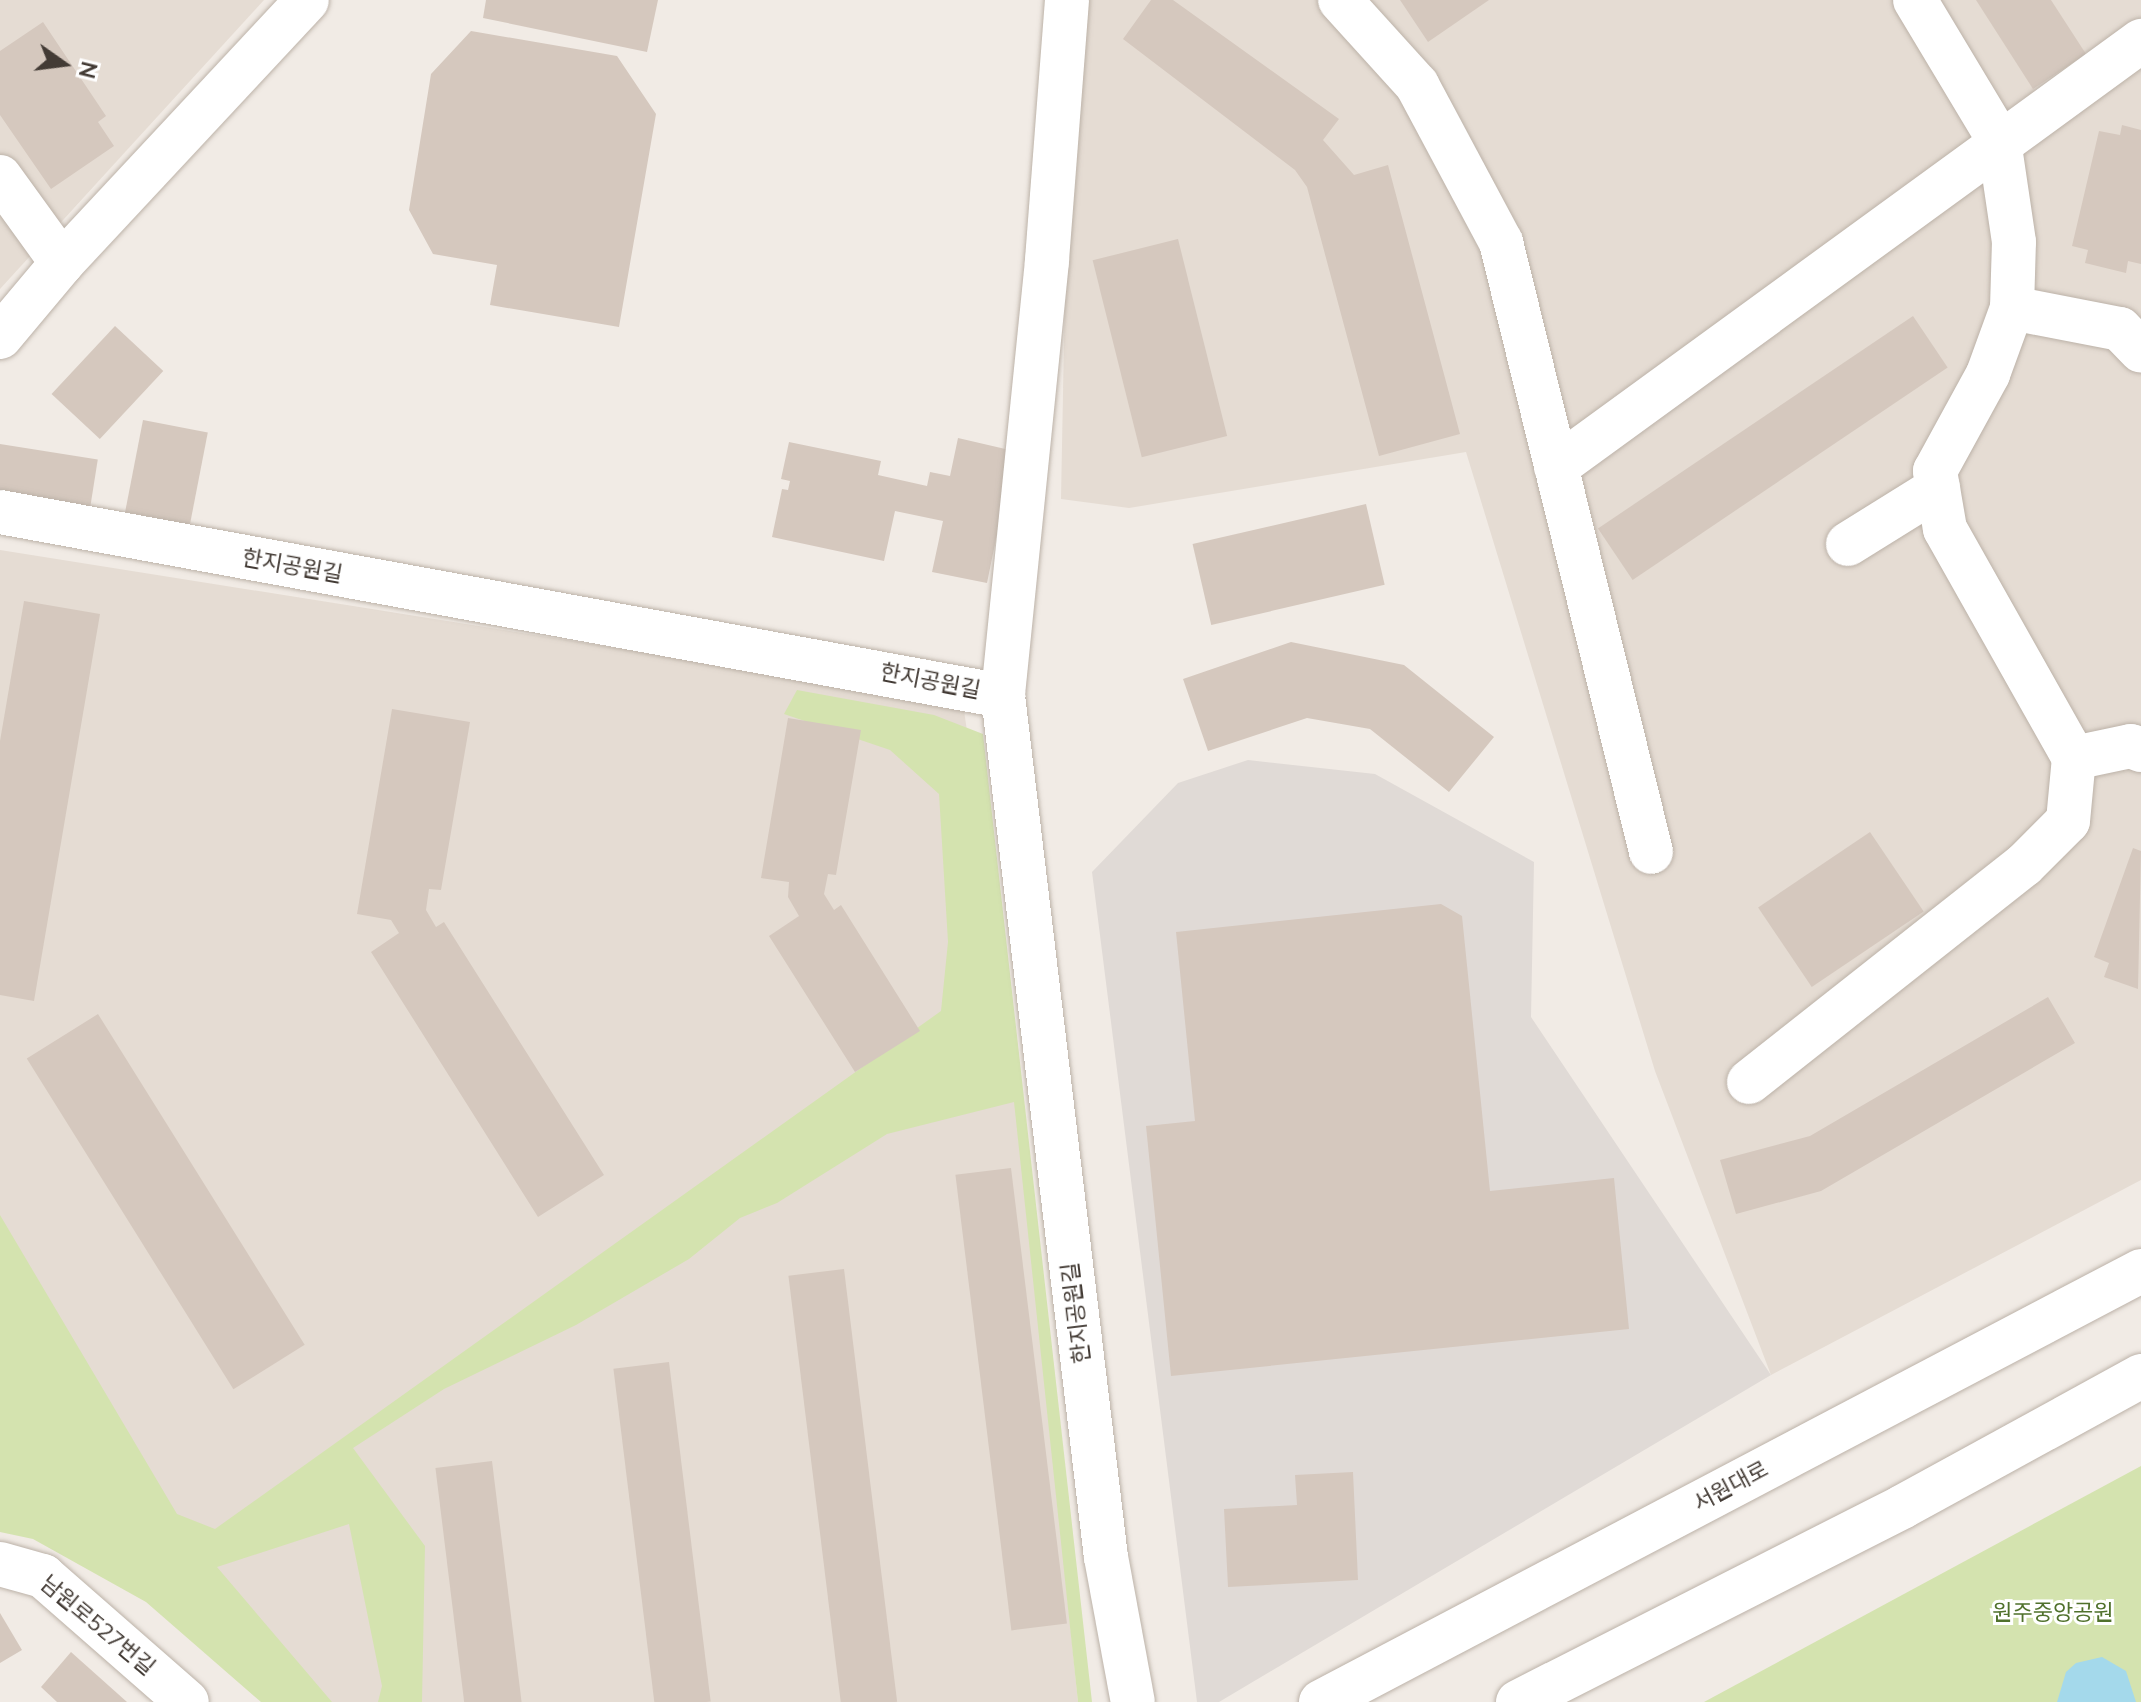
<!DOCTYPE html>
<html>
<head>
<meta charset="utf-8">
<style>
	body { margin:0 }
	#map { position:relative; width:2141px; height:1702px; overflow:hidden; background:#f1ebe5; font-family:"Nunito Sans","Noto Sans KR",sans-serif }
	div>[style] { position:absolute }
	.residential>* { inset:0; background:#e5dcd3 }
	.industrial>* { inset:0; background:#e0dad6 }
	.green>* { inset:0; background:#d4e3af }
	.water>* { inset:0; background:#a4d9eb }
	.building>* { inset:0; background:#d5c8be; transform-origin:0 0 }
	.roads { filter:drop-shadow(0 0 2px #bcb2a8) drop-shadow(0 0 2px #bcb2a8) }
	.minor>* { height:44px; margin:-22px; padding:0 22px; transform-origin:22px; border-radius:22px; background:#fff }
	span { translate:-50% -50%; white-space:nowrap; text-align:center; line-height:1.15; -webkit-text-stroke:6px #fff; paint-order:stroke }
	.street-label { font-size:22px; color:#433b35 }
	.park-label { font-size:22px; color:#50712c }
	.north { position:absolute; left:24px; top:24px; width:80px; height:80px; -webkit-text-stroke:6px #fff; paint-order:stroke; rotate:104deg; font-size:22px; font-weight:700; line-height:32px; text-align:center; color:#433b35 }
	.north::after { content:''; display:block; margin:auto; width:28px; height:36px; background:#433b35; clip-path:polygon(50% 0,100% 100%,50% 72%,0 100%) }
</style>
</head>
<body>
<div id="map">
	<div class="residential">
		<i style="clip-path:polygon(0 0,264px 0,0 289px)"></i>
		<i style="clip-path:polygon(1078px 0,2141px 0,2141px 1180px,1771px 1375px,1655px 1071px,1466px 452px,1129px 508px,1061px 499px,1069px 77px)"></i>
		<i style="clip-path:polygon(0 550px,963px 703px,1011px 1040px,1078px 1702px,306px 1702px,123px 1521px,0 1514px)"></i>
	</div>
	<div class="industrial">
		<i style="clip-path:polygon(1248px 760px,1375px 774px,1534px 862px,1531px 1017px,1771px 1375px,1219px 1702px,1197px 1702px,1092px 872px,1178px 783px)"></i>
	</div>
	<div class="green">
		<i style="clip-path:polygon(797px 690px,934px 715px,983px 734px,1092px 1702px,1078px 1702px,1014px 1102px,887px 1134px,777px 1203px,740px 1218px,689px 1259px,576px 1325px,444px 1389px,353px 1448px,425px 1546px,422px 1702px,378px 1702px,382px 1686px,349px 1524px,217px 1567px,332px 1702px,261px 1702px,146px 1602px,33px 1539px,0 1532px,0 1215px,177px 1514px,215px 1529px,941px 1011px,948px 942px,939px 794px,890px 750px,784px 714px)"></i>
		<i style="clip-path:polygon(2141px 1466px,2141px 1702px,1704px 1702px)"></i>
	</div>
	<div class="water">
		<i style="clip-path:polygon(2102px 1657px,2126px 1671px,2136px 1702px,2057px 1702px,2066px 1672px,2076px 1663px)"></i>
	</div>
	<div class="building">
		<i style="clip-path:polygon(486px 0,658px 0,647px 52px,483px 18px)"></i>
		<i style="clip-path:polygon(1151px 0,1173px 0,1339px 119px,1323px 140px,1354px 175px,1388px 165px,1460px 434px,1379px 456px,1307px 187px,1295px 170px,1123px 39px)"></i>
		<i style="clip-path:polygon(1400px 0,1489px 0,1428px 42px)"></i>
		<i style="clip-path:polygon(1976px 0,2051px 0,2086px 54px,2033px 89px)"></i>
		<i style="clip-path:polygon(43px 22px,106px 116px,98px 122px,114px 146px,51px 189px,0 115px,0 51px)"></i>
		<i style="clip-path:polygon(471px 31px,617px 56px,656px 114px,619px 327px,490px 305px,497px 265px,433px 254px,409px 210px,431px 74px)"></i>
		<i style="clip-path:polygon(2122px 125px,2141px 130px,2141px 264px,2128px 261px,2126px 273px,2085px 263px,2088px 250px,2072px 246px,2099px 131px,2120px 135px)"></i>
		<i style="left:1178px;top:239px;width:203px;height:88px;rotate:76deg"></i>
		<i style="left:1913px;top:316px;width:62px;height:380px;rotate:56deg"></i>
		<i style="left:115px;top:326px;width:66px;height:93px;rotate:43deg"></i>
		<i style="left:143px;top:420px;width:66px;height:94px;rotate:11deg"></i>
		<i style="clip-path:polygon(958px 438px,1014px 451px,987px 583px,932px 572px,943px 521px,895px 511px,884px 561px,772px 537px,782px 489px,788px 490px,790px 481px,781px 479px,789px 442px,881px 461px,878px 475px,927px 486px,930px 472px,950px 476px)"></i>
		<i style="left:0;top:444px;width:99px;height:58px;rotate:9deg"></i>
		<i style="left:1366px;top:504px;width:83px;height:178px;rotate:77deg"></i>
		<i style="clip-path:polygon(24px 601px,100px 614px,34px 1001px,0 995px,0 741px)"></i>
		<i style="clip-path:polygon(1291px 642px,1404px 665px,1494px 737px,1449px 792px,1370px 729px,1307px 718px,1208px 751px,1183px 679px)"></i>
		<i style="clip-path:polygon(392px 709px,470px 722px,441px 890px,429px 889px,426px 910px,436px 927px,444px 922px,604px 1175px,538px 1217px,371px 952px,399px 933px,391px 920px,357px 914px)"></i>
		<i style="clip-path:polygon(788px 718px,861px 730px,836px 875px,828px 874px,824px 894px,834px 910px,841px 905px,920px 1031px,855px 1072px,769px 936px,799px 916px,788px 897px,789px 882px,761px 878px)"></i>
		<i style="left:1870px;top:832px;width:96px;height:135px;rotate:56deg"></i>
		<i style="clip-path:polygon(2133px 848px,2141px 851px,2138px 989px,2104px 977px,2109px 963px,2094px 957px)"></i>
		<i style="clip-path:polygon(1441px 904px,1462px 916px,1490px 1191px,1614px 1178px,1629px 1329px,1171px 1376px,1146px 1126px,1195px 1121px,1176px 932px)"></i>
		<i style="clip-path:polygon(2048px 997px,2075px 1043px,1821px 1191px,1736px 1214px,1720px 1160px,1810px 1136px)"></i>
		<i style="left:98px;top:1014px;width:390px;height:84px;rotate:58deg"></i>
		<i style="left:1011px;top:1168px;width:459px;height:56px;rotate:83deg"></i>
		<i style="left:844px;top:1269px;width:436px;height:56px;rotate:83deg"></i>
		<i style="left:669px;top:1362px;width:342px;height:56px;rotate:83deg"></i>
		<i style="left:492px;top:1461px;width:243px;height:57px;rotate:83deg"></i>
		<i style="clip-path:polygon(1353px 1472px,1358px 1580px,1228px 1587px,1224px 1509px,1297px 1505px,1295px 1475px)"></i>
		<i style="clip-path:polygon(0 1613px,22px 1650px,0 1663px)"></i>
		<i style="clip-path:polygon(71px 1652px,127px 1702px,57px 1702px,41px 1687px)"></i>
	</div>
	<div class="roads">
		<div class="minor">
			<i style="left:1067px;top:0;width:262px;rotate:94.4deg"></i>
			<i style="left:1047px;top:261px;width:437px;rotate:95.8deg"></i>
			<i style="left:1003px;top:696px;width:867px;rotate:83.18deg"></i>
			<i style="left:1106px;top:1557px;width:147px;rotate:79.5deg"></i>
			<i style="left:1340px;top:0;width:115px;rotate:47.8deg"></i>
			<i style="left:1417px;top:85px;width:178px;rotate:61.9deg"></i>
			<i style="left:1501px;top:242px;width:628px;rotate:76.18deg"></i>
			<i style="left:0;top:177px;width:106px;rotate:54.2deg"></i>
			<i style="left:2012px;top:308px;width:110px;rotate:11deg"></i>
			<i style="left:2120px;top:329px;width:30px;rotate:46deg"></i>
			<i style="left:0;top:337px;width:97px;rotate:-50deg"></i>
			<i style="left:62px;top:263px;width:359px;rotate:-47deg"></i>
			<i style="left:1556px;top:467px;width:724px;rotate:-36.06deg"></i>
			<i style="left:0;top:512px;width:1020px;rotate:10.4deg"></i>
			<i style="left:1848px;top:544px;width:106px;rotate:-31.9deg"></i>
			<i style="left:2074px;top:758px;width:58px;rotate:-11.9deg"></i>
			<i style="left:2131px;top:746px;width:11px;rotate:22deg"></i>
			<i style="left:1749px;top:1082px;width:350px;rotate:-38.3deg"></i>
			<i style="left:2024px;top:865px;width:62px;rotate:-45deg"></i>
			<i style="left:2068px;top:821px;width:63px;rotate:-84.6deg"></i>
			<i style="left:2074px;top:758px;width:263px;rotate:-119.4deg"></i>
			<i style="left:1945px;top:529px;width:59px;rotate:-99.8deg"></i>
			<i style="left:1935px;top:471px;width:111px;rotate:-61.3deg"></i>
			<i style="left:1988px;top:374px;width:70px;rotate:-70deg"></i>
			<i style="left:2012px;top:308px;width:66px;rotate:-88.3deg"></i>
			<i style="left:2014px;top:242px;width:103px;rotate:-98.4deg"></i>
			<i style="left:1999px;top:140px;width:163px;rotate:-121deg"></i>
			<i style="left:0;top:1564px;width:45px;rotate:15.6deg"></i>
			<i style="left:43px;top:1576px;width:191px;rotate:41.2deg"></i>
			<i style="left:1321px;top:1702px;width:926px;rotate:-27.73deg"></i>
			<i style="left:1518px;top:1702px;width:431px;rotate:-26.9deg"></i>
			<i style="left:1902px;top:1507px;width:273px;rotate:-28.7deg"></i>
		</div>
	</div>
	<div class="street-label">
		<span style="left:292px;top:567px;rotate:10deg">한지공원길</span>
		<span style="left:930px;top:682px;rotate:11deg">한지공원길</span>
		<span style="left:1077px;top:1313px;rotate:-97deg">한지공원길</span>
		<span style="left:1731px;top:1487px;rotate:-28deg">서원대로</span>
		<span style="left:97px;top:1626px;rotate:40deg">남원로527번길</span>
	</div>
	<div class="park-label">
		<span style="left:2053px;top:1614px">원주중앙공원</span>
	</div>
	<div class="north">N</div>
</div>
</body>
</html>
